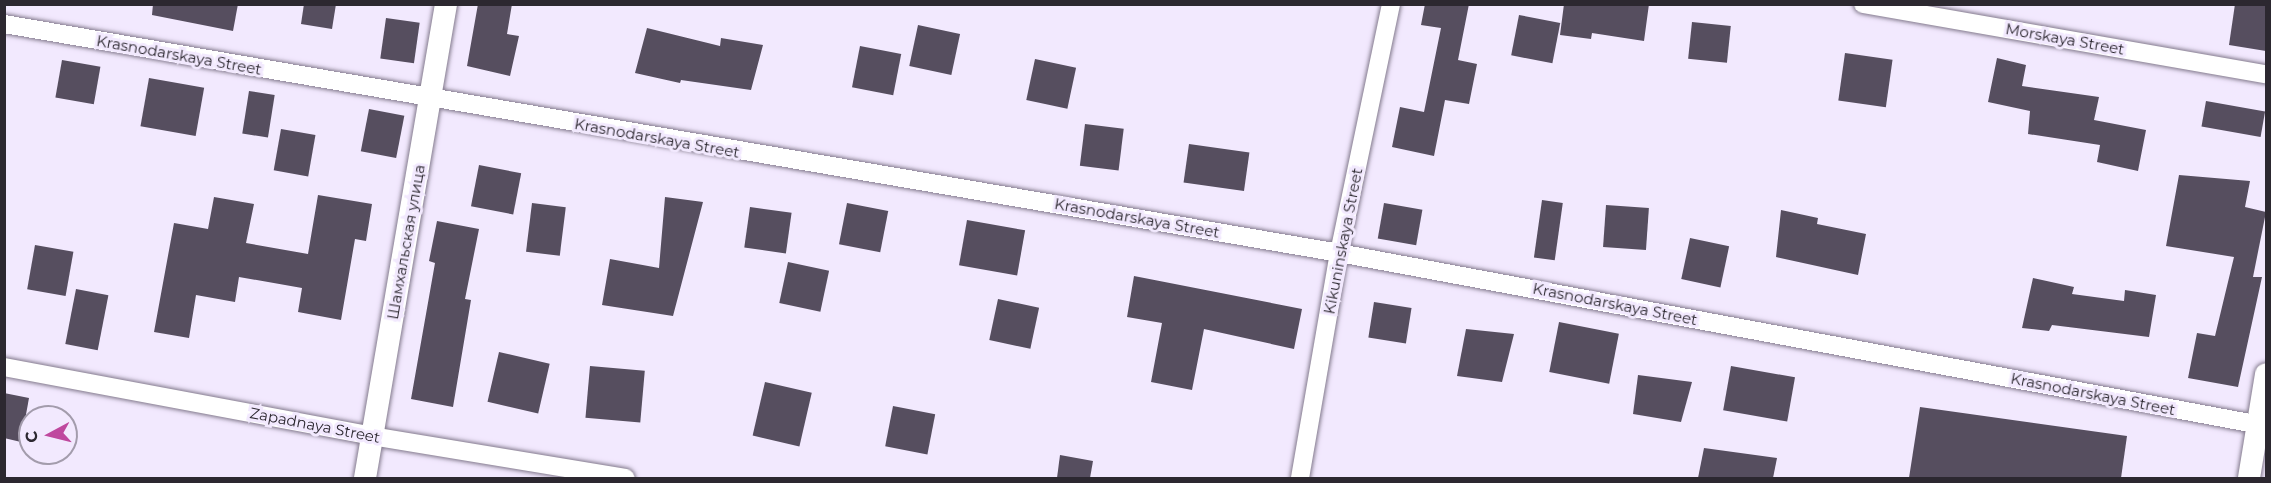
<!DOCTYPE html>
<html>
<head>
<meta charset="utf-8">
<style>
	body { margin:0 }
	#map { position:relative; width:2271px; height:483px; overflow:hidden; background:#f2e9fe; font-family:Montserrat,sans-serif }
	div>[style] { position:absolute }
	.building>* { inset:0; background:#564e5f; transform-origin:0 0 }
	.roads { filter:drop-shadow(0 0 2px #837a8d) drop-shadow(0 0 2px #837a8d) }
	.minor>* { height:18px; margin:-9px; padding:0 9px; transform-origin:9px; border-radius:9px; background:#fff }
	.tertiary>* { height:22px; margin:-11px; padding:0 11px; transform-origin:11px; border-radius:11px; background:#fff }
	span { translate:-50% -50%; white-space:nowrap; text-align:center; line-height:1.15; -webkit-text-stroke:6px #f2e9fe; paint-order:stroke }
	.street-label { font-size:15px; color:#2c2830 }
	.frame { position:absolute; inset:0; border:6px solid #2c2830; pointer-events:none }
	.north { position:absolute; left:18px; top:405px; width:60px; height:60px; box-sizing:border-box; background:#f2e9fe; border:2px solid #a39cac; border-radius:50%; rotate:263deg; font-size:16px; font-weight:700; line-height:24px; text-align:center; color:#2c2830 }
	.north::after { content:''; display:block; margin:auto; width:21px; height:27px; background:#bf489e; clip-path:polygon(50% 0,100% 100%,50% 72%,0 100%) }
</style>
</head>
<body>
<div id="map">
	<div class="building">
		<i style="clip-path:polygon(153px 4px,238px 4px,233px 31px,152px 15px)"></i>
		<i style="clip-path:polygon(304px 4px,336px 4px,332px 29px,301px 24px)"></i>
		<i style="clip-path:polygon(478px 4px,512px 4px,507px 34px,519px 36px,510px 76px,467px 66px)"></i>
		<i style="clip-path:polygon(1425px 4px,1469px 4px,1458px 60px,1477px 64px,1469px 104px,1445px 100px,1434px 156px,1392px 147px,1400px 107px,1424px 112px,1441px 28px,1421px 25px)"></i>
		<i style="clip-path:polygon(1564px 4px,1649px 4px,1644px 41px,1592px 33px,1591px 39px,1560px 35px)"></i>
		<i style="clip-path:polygon(2235px 4px,2266px 4px,2266px 51px,2229px 45px)"></i>
		<i style="left:1519px;top:15px;width:42px;height:41px;rotate:11deg"></i>
		<i style="left:386px;top:18px;width:34px;height:41px;rotate:8deg"></i>
		<i style="left:1692px;top:22px;width:39px;height:37px;rotate:6deg"></i>
		<i style="left:918px;top:25px;width:43px;height:42px;rotate:12deg"></i>
		<i style="clip-path:polygon(647px 28px,720px 46px,721px 38px,763px 45px,751px 90px,681px 80px,680px 83px,635px 73px)"></i>
		<i style="left:860px;top:46px;width:42px;height:42px;rotate:11deg"></i>
		<i style="left:1845px;top:53px;width:48px;height:48px;rotate:8deg"></i>
		<i style="clip-path:polygon(1997px 58px,2026px 65px,2022px 86px,2099px 97px,2094px 120px,2146px 130px,2138px 171px,2097px 162px,2100px 145px,2028px 134px,2030px 111px,1988px 102px)"></i>
		<i style="left:1035px;top:59px;width:42px;height:42px;rotate:12deg"></i>
		<i style="left:62px;top:60px;width:39px;height:38px;rotate:10deg"></i>
		<i style="left:149px;top:78px;width:56px;height:49px;rotate:10deg"></i>
		<i style="left:249px;top:91px;width:26px;height:43px;rotate:9deg"></i>
		<i style="left:2206px;top:101px;width:60px;height:26px;rotate:10deg"></i>
		<i style="left:369px;top:109px;width:36px;height:43px;rotate:11deg"></i>
		<i style="left:1085px;top:124px;width:39px;height:42px;rotate:7deg"></i>
		<i style="left:281px;top:129px;width:35px;height:42px;rotate:10deg"></i>
		<i style="left:1189px;top:144px;width:61px;height:39px;rotate:8deg"></i>
		<i style="left:479px;top:165px;width:43px;height:42px;rotate:11deg"></i>
		<i style="clip-path:polygon(2179px 175px,2250px 181px,2245px 207px,2266px 212px,2253px 277px,2262px 277px,2238px 387px,2188px 378px,2197px 333px,2215px 336px,2234px 257px,2166px 246px)"></i>
		<i style="clip-path:polygon(318px 195px,372px 204px,366px 241px,355px 239px,341px 320px,298px 312px,302px 288px,239px 277px,235px 302px,196px 295px,189px 338px,154px 332px,174px 223px,208px 229px,214px 197px,254px 204px,246px 243px,308px 254px)"></i>
		<i style="clip-path:polygon(665px 197px,703px 202px,673px 316px,602px 305px,610px 259px,659px 268px)"></i>
		<i style="left:1542px;top:200px;width:21px;height:58px;rotate:8deg"></i>
		<i style="left:532px;top:203px;width:34px;height:49px;rotate:7deg"></i>
		<i style="left:847px;top:203px;width:42px;height:42px;rotate:11deg"></i>
		<i style="left:1384px;top:203px;width:39px;height:36px;rotate:10deg"></i>
		<i style="left:1606px;top:205px;width:43px;height:42px;rotate:4deg"></i>
		<i style="left:750px;top:207px;width:42px;height:41px;rotate:8deg"></i>
		<i style="clip-path:polygon(1781px 210px,1818px 218px,1817px 224px,1866px 234px,1858px 275px,1776px 257px)"></i>
		<i style="left:967px;top:220px;width:59px;height:46px;rotate:10deg"></i>
		<i style="clip-path:polygon(437px 221px,479px 229px,465px 299px,471px 300px,453px 407px,411px 399px,435px 263px,429px 261px)"></i>
		<i style="left:1690px;top:238px;width:40px;height:42px;rotate:12deg"></i>
		<i style="left:35px;top:245px;width:39px;height:45px;rotate:10deg"></i>
		<i style="left:788px;top:262px;width:42px;height:42px;rotate:12deg"></i>
		<i style="clip-path:polygon(1134px 276px,1302px 309px,1294px 349px,1204px 329px,1192px 390px,1151px 382px,1162px 323px,1127px 317px)"></i>
		<i style="clip-path:polygon(2033px 278px,2074px 287px,2072px 294px,2124px 301px,2125px 290px,2156px 295px,2149px 337px,2052px 325px,2049px 331px,2022px 328px)"></i>
		<i style="left:76px;top:289px;width:33px;height:56px;rotate:11deg"></i>
		<i style="left:998px;top:299px;width:42px;height:42px;rotate:12deg"></i>
		<i style="left:1374px;top:302px;width:38px;height:36px;rotate:9deg"></i>
		<i style="left:1559px;top:322px;width:61px;height:51px;rotate:11deg"></i>
		<i style="clip-path:polygon(1466px 329px,1514px 334px,1502px 382px,1457px 376px)"></i>
		<i style="left:499px;top:352px;width:52px;height:51px;rotate:13deg"></i>
		<i style="left:590px;top:366px;width:55px;height:52px;rotate:5deg"></i>
		<i style="left:1731px;top:366px;width:65px;height:45px;rotate:10deg"></i>
		<i style="clip-path:polygon(1638px 375px,1692px 382px,1681px 422px,1633px 414px)"></i>
		<i style="left:765px;top:382px;width:48px;height:55px;rotate:13deg"></i>
		<i style="clip-path:polygon(4px 393px,29px 398px,21px 442px,4px 438px)"></i>
		<i style="left:893px;top:406px;width:43px;height:41px;rotate:11deg"></i>
		<i style="clip-path:polygon(1920px 407px,2127px 436px,2121px 478px,1909px 478px)"></i>
		<i style="clip-path:polygon(1704px 448px,1777px 458px,1773px 478px,1698px 478px)"></i>
		<i style="clip-path:polygon(1060px 455px,1093px 461px,1090px 478px,1057px 478px)"></i>
	</div>
	<div class="roads">
		<div class="minor">
			<i style="left:1863px;top:4px;width:409px;rotate:9.9deg"></i>
			<i style="left:4px;top:24px;width:1354px;rotate:9.73deg"></i>
			<i style="left:1339px;top:253px;width:943px;rotate:10.57deg"></i>
			<i style="left:4px;top:367px;width:374px;rotate:10.6deg"></i>
			<i style="left:372px;top:436px;width:257px;rotate:9.4deg"></i>
			<i style="left:1300px;top:478px;width:228px;rotate:-80.2deg"></i>
			<i style="left:1339px;top:253px;width:254px;rotate:-78.2deg"></i>
		</div>
		<div class="tertiary">
			<i style="left:365px;top:478px;width:481px;rotate:-80.3deg"></i>
			<i style="left:2249px;top:478px;width:105px;rotate:-80.7deg"></i>
		</div>
	</div>
	<div class="street-label">
		<span style="left:2065px;top:39px;rotate:10deg">Morskaya Street</span>
		<span style="left:179px;top:55px;rotate:10deg">Krasnodarskaya Street</span>
		<span style="left:657px;top:138px;rotate:10deg">Krasnodarskaya Street</span>
		<span style="left:1137px;top:218px;rotate:10deg">Krasnodarskaya Street</span>
		<span style="left:1343px;top:241px;rotate:-79deg">Kikuninskaya Street</span>
		<span style="left:406px;top:242px;rotate:-80deg">Шамхальская улица</span>
		<span style="left:1615px;top:304px;rotate:11deg">Krasnodarskaya Street</span>
		<span style="left:2093px;top:394px;rotate:11deg">Krasnodarskaya Street</span>
		<span style="left:315px;top:425px;rotate:11deg">Zapadnaya Street</span>
	</div>
	<div class="frame"></div>
	<div class="north">С</div>
</div>
</body>
</html>
